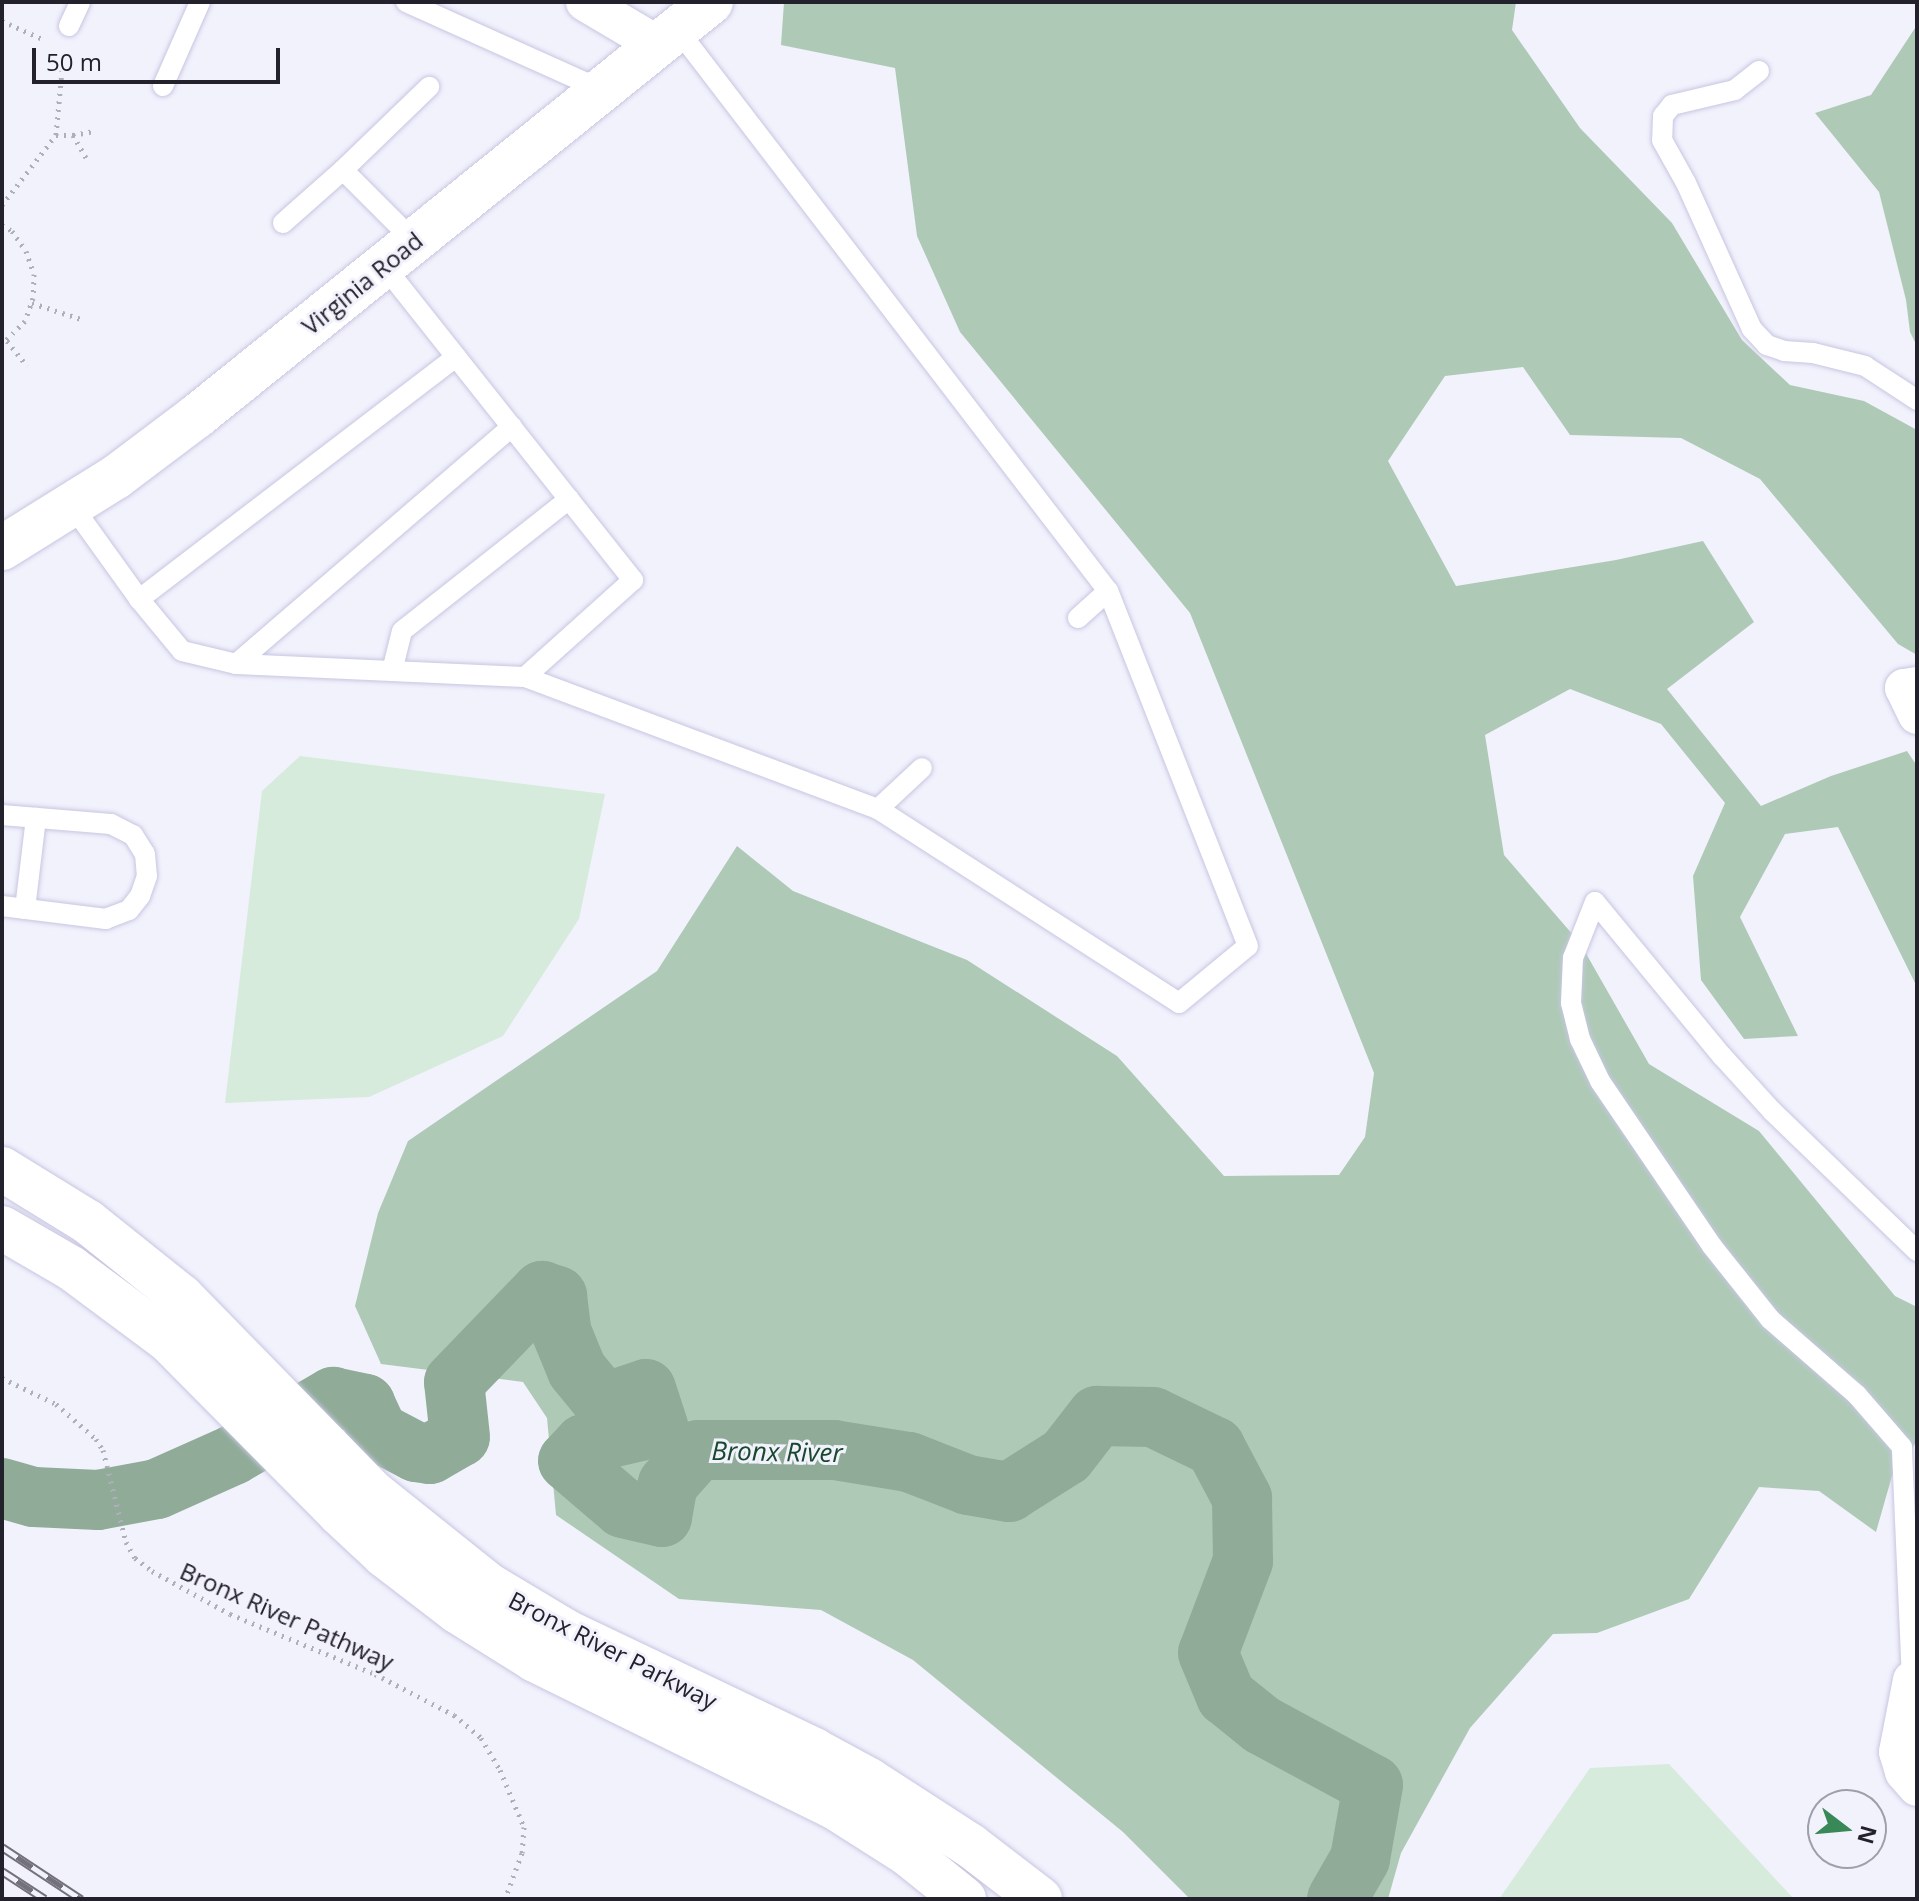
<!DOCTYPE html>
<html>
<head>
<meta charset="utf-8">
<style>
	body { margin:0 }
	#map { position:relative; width:1919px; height:1901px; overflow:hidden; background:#f2f2fd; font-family:"Open Sans",sans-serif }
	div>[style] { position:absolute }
	.green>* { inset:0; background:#d6ebdc }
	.forest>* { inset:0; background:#aecab6 }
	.river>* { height:60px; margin:-30px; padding:0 30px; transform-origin:30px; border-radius:30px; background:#90ac98 }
	.path>* { height:5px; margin-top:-2.5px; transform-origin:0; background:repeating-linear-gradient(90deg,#afafb9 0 2px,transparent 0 8px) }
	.roads { filter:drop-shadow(0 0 2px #c7c6e1) drop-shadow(0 0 2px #c7c6e1) }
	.service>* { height:20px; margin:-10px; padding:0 10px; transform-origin:10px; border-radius:10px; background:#fff }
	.minor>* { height:38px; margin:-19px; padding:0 19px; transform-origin:19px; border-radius:19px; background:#fff }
	.tertiary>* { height:44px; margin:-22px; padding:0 22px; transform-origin:22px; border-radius:22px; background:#fff }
	.trunk>* { height:44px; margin:-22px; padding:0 22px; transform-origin:22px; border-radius:22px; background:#fff }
	.rail>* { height:9px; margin-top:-4.5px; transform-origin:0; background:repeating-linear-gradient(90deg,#f2f2fd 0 18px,#72717c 0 36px); box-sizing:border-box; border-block:2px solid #72717c }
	span { translate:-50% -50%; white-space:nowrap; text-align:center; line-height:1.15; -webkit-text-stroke:6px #f2f2fd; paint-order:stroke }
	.street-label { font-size:24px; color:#23222c }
	.water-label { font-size:26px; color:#19492c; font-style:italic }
	.frame { position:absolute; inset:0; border:4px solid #23222c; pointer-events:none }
	.north { position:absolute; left:1807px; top:1789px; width:80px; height:80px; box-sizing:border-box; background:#f2f2fd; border:2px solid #9f9fa9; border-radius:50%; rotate:106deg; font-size:22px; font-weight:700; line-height:32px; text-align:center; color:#23222c }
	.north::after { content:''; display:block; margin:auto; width:28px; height:36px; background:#398858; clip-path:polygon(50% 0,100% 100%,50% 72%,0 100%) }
	.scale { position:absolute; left:32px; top:48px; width:248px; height:36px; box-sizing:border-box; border:4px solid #23222c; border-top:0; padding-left:10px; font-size:24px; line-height:28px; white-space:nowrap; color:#23222c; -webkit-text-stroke:6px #f2f2fd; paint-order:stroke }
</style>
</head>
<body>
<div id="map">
	<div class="green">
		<i style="clip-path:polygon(300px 756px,605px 794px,579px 919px,503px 1036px,369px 1097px,225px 1103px,262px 791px)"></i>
		<i style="clip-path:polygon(1669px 1764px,1794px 1899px,1499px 1899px,1590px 1768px)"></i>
	</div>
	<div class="forest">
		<i style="clip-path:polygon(784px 2px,1516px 2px,1512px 30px,1580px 128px,1672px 223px,1742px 340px,1790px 385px,1864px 401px,1917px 430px,1917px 655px,1898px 644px,1760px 479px,1681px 438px,1570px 435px,1523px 367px,1445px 376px,1388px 461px,1456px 586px,1616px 560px,1703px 541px,1754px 622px,1667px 689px,1761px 806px,1831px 776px,1907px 751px,1917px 766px,1917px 987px,1838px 827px,1785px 834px,1740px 917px,1798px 1036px,1744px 1039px,1701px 980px,1693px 876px,1725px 803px,1661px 724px,1570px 689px,1485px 735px,1504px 855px,1580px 943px,1649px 1064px,1759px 1131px,1895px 1296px,1917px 1307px,1917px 1441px,1892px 1476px,1876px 1532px,1819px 1491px,1759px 1487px,1689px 1599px,1597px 1633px,1553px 1634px,1470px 1728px,1401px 1853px,1388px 1899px,1190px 1899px,1123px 1832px,913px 1660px,821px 1610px,679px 1599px,556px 1515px,547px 1418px,523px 1382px,381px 1364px,355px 1306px,378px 1213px,408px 1141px,657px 971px,737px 846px,793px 891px,967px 960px,1117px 1056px,1224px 1176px,1339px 1175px,1365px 1137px,1374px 1073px,1190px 613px,960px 332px,917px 236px,895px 68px,781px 45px)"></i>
		<i style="clip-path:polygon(1917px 25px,1917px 346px,1910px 332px,1906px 300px,1879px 192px,1815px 113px,1871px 95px)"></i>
	</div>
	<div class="river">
		<i style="left:2px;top:1488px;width:33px;rotate:16deg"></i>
		<i style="left:34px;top:1497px;width:64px;rotate:2.7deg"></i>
		<i style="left:98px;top:1500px;width:60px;rotate:-10.6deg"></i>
		<i style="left:157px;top:1489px;width:83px;rotate:-24.1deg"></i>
		<i style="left:233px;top:1455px;width:116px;rotate:-30.1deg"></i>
		<i style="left:333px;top:1397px;width:33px;rotate:12deg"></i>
		<i style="left:365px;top:1404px;width:31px;rotate:65deg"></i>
		<i style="left:378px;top:1432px;width:43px;rotate:27.8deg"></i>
		<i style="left:416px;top:1452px;width:14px;rotate:8deg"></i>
		<i style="left:430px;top:1454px;width:34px;rotate:-30deg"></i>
		<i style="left:460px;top:1437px;width:55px;rotate:-96.2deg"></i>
		<i style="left:454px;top:1382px;width:127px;rotate:-46deg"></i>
		<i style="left:542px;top:1291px;width:16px;rotate:18deg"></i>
		<i style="left:557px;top:1296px;width:35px;rotate:83deg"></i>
		<i style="left:561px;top:1331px;width:42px;rotate:67.7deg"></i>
		<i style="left:577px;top:1370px;width:43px;rotate:50.7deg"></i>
		<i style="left:604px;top:1403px;width:44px;rotate:-18.4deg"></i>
		<i style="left:646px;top:1389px;width:40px;rotate:72deg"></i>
		<i style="left:658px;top:1427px;width:76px;rotate:167.1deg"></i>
		<i style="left:584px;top:1444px;width:23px;rotate:133deg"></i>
		<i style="left:568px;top:1461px;width:72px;rotate:40.5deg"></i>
		<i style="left:623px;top:1508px;width:40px;rotate:13deg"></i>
		<i style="left:662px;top:1517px;width:34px;rotate:-80deg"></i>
		<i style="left:668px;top:1484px;width:45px;rotate:-48.6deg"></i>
		<i style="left:698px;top:1450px;width:136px"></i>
		<i style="left:834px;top:1450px;width:76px;rotate:9.1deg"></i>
		<i style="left:909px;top:1462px;width:63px;rotate:21.3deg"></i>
		<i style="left:968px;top:1485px;width:42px;rotate:9.7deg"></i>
		<i style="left:1009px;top:1492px;width:67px;rotate:-32.3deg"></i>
		<i style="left:1066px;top:1456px;width:51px;rotate:-52.2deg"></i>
		<i style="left:1097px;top:1416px;width:56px;rotate:1deg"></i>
		<i style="left:1153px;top:1417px;width:69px;rotate:25.8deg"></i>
		<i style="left:1215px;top:1447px;width:58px;rotate:62.1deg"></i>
		<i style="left:1242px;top:1498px;width:63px;rotate:89.1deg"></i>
		<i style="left:1243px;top:1561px;width:98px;rotate:110.8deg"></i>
		<i style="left:1208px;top:1653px;width:47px;rotate:67.3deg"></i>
		<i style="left:1226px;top:1696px;width:46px;rotate:38.9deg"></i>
		<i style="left:1262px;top:1725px;width:126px;rotate:28.4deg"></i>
		<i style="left:1373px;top:1785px;width:75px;rotate:100deg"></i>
		<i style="left:1360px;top:1859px;width:46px;rotate:119.9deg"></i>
	</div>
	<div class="path">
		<i style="left:2px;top:21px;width:47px;rotate:23.8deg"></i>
		<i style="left:56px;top:135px;width:17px"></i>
		<i style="left:73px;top:135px;width:28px;rotate:60deg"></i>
		<i style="left:73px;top:135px;width:20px;rotate:-11deg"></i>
		<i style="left:2px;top:205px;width:88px;rotate:-52.4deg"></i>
		<i style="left:56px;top:135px;width:86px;rotate:-84.7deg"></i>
		<i style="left:2px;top:225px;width:12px;rotate:31deg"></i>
		<i style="left:12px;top:231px;width:24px;rotate:55deg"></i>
		<i style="left:26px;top:251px;width:24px;rotate:71deg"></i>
		<i style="left:34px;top:274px;width:24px;rotate:92deg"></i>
		<i style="left:33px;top:298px;width:24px;rotate:109deg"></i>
		<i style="left:25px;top:321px;width:33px;rotate:135deg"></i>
		<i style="left:32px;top:303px;width:52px;rotate:18.1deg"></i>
		<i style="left:7px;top:341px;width:32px;rotate:51deg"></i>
		<i style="left:2px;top:1378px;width:60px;rotate:25.7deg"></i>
		<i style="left:56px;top:1404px;width:53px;rotate:41.2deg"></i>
		<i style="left:96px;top:1439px;width:13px;rotate:58deg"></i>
		<i style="left:103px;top:1450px;width:95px;rotate:76deg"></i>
		<i style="left:126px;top:1542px;width:18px;rotate:61deg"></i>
		<i style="left:135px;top:1558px;width:21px;rotate:37deg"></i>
		<i style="left:152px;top:1571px;width:89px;rotate:28.9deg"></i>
		<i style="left:230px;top:1614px;width:157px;rotate:22.5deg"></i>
		<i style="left:375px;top:1674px;width:89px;rotate:27.4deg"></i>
		<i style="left:454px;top:1715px;width:35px;rotate:40deg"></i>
		<i style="left:481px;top:1738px;width:37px;rotate:59deg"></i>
		<i style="left:500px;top:1770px;width:62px;rotate:67.2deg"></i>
		<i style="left:524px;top:1827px;width:26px;rotate:94deg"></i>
		<i style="left:522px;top:1853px;width:49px;rotate:110.3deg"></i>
	</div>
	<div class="roads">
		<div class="service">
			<i style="left:406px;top:2px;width:215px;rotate:24.2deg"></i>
			<i style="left:69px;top:26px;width:26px;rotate:-65deg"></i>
			<i style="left:1759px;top:71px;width:31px;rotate:142deg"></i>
			<i style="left:1735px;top:90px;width:65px;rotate:166.6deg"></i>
			<i style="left:1672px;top:105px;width:14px;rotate:129deg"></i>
			<i style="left:1663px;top:116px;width:24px;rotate:92deg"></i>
			<i style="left:1662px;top:140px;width:49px;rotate:60.8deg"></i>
			<i style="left:1686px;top:183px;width:160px;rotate:65.7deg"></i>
			<i style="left:1752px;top:329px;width:22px;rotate:47deg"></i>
			<i style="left:1767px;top:345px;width:18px;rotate:19deg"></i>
			<i style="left:1784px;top:351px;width:29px;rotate:4deg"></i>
			<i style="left:1813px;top:353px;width:54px;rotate:14deg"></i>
			<i style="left:1865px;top:366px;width:62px;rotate:33.2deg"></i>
			<i style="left:163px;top:86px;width:92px;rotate:-66.2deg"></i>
			<i style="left:283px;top:223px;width:80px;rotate:-41.5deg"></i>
			<i style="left:414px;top:241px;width:100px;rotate:-135deg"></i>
			<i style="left:343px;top:170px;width:120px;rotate:-44deg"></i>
			<i style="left:384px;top:266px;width:401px;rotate:51.6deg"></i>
			<i style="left:633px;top:580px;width:145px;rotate:138.1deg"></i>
			<i style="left:456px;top:357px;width:399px;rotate:142.6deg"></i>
			<i style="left:139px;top:599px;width:67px;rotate:50.4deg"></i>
			<i style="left:182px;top:651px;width:56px;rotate:13.5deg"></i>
			<i style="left:236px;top:664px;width:289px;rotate:2.6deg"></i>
			<i style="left:525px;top:677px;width:377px;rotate:20.5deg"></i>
			<i style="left:878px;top:809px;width:358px;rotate:32.8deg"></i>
			<i style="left:1179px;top:1003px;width:89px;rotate:-39.6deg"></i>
			<i style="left:1248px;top:946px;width:382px;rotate:-111.5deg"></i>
			<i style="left:1108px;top:591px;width:708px;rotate:-127.48deg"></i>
			<i style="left:73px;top:507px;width:113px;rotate:54.3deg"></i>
			<i style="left:1078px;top:618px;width:40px;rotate:-42deg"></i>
			<i style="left:236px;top:664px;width:364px;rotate:-40.7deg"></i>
			<i style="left:392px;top:671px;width:41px;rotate:-76deg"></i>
			<i style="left:402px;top:631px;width:213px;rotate:-38.3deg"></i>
			<i style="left:878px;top:809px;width:60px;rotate:-43deg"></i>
			<i style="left:2px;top:815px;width:109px;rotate:4.7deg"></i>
			<i style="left:111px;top:824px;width:25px;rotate:27deg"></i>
			<i style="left:133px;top:835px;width:22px;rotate:58deg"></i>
			<i style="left:145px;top:854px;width:22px;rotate:85deg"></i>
			<i style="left:147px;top:876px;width:21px;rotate:109deg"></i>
			<i style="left:140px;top:896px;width:18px;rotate:128deg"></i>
			<i style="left:129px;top:910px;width:25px;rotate:159deg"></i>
			<i style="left:106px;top:919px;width:105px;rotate:-172.9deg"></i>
			<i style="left:25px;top:909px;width:92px;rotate:-83.1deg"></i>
			<i style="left:1912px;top:1680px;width:233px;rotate:-92.5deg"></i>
			<i style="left:1902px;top:1447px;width:69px;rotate:-130.9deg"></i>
			<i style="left:1857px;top:1395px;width:116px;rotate:-138.9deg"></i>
			<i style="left:1770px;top:1319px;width:93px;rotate:-128.5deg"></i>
			<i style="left:1712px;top:1246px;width:199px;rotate:-124.2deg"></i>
			<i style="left:1600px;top:1081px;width:47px;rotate:-115.5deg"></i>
			<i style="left:1580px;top:1039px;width:37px;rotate:-104deg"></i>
			<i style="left:1571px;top:1003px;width:45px;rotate:-87.5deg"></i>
			<i style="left:1573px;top:958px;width:60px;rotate:-68.6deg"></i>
			<i style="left:1595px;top:902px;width:200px;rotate:50.5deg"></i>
			<i style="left:1722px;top:1056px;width:74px;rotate:47.7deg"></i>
			<i style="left:1772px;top:1111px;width:202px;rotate:44deg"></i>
		</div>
		<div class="minor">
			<i style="left:585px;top:2px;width:85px;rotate:30.5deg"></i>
			<i style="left:1917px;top:686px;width:13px;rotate:171deg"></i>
			<i style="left:1904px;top:688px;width:30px;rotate:64deg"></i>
			<i style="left:1912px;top:1680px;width:73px;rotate:101deg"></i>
			<i style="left:1898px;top:1752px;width:21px;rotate:73deg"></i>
			<i style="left:1904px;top:1772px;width:20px;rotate:49deg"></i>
		</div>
		<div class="tertiary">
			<i style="left:2px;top:548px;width:134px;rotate:-31.9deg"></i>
			<i style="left:116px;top:477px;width:101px;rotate:-37deg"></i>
			<i style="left:197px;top:416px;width:660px;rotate:-38.85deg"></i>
		</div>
		<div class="trunk">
			<i style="left:2px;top:1169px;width:101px;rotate:31.6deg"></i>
			<i style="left:88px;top:1222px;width:120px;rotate:38.6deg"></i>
			<i style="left:182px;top:1297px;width:271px;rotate:45.7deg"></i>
			<i style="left:371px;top:1491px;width:152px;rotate:38.6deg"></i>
			<i style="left:490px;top:1586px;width:90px;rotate:30.9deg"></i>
			<i style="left:567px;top:1632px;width:274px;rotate:25.5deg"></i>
			<i style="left:814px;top:1750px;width:63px;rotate:28.6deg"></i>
			<i style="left:869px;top:1780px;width:121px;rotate:32.9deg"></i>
			<i style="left:971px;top:1846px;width:87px;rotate:37.5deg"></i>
			<i style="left:2px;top:1228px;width:80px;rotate:30.1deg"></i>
			<i style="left:71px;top:1268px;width:121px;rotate:36.6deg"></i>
			<i style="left:168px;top:1340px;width:243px;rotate:45.3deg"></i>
			<i style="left:339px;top:1513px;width:62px;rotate:43deg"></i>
			<i style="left:384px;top:1555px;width:92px;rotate:37.5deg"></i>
			<i style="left:457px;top:1611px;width:92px;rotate:32.1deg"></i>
			<i style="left:535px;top:1660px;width:333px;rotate:26.2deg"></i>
			<i style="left:834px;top:1807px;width:88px;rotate:32.4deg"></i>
			<i style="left:908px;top:1854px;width:72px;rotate:38.8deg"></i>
		</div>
	</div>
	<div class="rail">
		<i style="left:2px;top:1847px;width:95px;rotate:33.4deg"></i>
		<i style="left:2px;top:1871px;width:51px;rotate:33.1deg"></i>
	</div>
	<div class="street-label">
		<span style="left:362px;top:283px;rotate:-39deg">Virginia Road</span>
		<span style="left:287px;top:1616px;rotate:24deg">Bronx River Pathway</span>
		<span style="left:613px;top:1650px;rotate:27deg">Bronx River Parkway</span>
	</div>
	<div class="water-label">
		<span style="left:777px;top:1452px;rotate:1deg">Bronx River</span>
	</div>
	<div class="frame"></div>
	<div class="north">N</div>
	<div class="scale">50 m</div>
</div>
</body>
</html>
